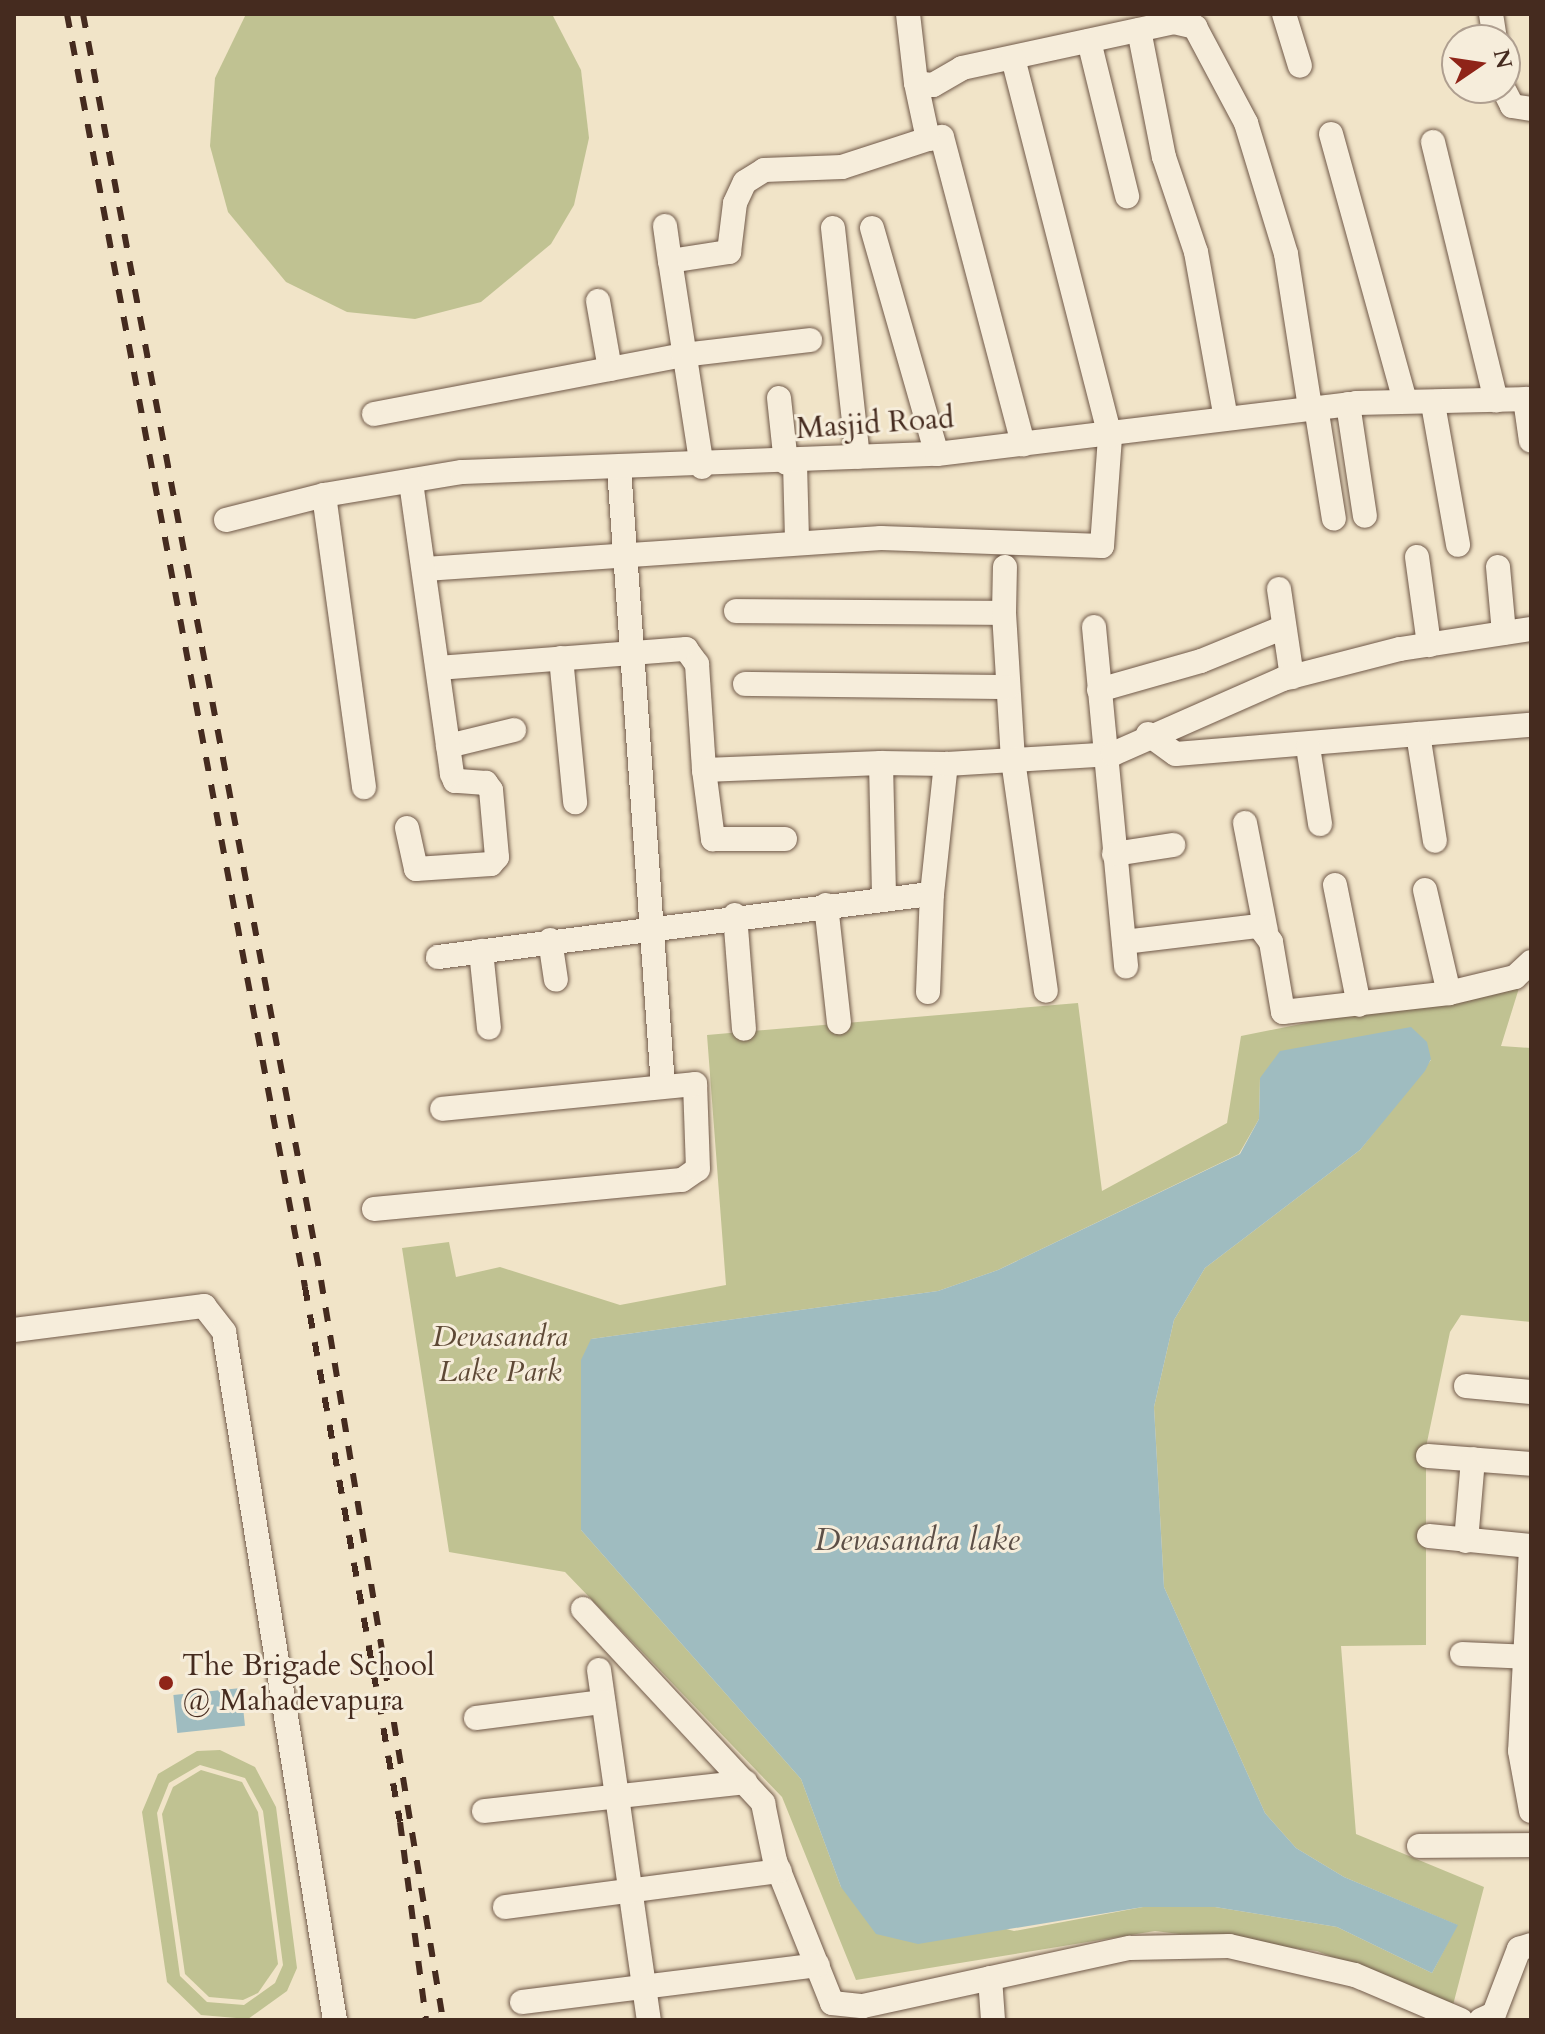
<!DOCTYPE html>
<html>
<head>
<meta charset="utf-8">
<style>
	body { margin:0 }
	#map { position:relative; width:1545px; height:2034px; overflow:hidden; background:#f1e4c8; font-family:Cardo,serif }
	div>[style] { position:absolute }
	.green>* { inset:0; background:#c0c292 }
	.water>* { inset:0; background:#9fbcc0; transform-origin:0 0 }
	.roads { filter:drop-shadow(0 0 2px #705949) drop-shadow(0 0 2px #705949) }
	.minor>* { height:24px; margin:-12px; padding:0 12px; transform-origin:12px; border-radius:12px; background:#f6eddb }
	.rail>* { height:6px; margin-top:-3px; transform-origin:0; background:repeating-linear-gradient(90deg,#452b1f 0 14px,transparent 0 28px) }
	.dots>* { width:22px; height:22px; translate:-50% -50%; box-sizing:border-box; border:4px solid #f6eddb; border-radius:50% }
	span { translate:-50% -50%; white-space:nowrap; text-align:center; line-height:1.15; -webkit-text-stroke:6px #f6eddb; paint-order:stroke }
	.street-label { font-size:30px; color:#452b1f }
	.park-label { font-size:30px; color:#5e4936; font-style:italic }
	.poi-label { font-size:30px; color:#452b1f }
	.left { translate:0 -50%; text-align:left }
	.water-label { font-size:32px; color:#5c4f47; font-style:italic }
	.frame { position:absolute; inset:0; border:16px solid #452b1f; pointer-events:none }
	.north { position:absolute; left:1441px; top:24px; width:80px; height:80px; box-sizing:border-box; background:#f6eddb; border:2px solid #af9f90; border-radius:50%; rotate:77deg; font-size:22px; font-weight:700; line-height:32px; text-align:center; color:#452b1f }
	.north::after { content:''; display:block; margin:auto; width:28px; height:36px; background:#8f2418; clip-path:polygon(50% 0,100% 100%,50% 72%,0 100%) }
</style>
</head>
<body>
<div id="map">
	<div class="green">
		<i style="clip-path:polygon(246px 14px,552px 14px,581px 70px,589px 138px,574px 205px,551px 244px,481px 302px,415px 319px,347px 312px,286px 282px,228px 212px,210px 146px,215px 78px)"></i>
		<i style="clip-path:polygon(evenodd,1486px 987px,1519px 988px,1501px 1046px,1531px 1048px,1531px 1322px,1461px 1315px,1450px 1332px,1426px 1447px,1426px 1645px,1341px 1646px,1356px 1834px,1484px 1887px,1453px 2005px,1317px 1951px,1155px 1931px,856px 1980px,782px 1797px,565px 1572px,449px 1552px,402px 1248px,449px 1242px,456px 1277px,500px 1267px,620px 1305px,726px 1285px,707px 1035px,1078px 1003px,1102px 1191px,1227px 1123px,1241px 1036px,1486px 987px,1431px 1060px,1360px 1150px,1205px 1268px,1174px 1320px,1154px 1407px,1164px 1587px,1265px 1813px,1296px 1848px,1344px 1877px,1457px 1925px,1432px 1973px,1337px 1927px,1215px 1907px,1143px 1907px,1014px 1931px,841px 1887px,801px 1779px,581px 1530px,591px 1339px,938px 1291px,998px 1270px,1239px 1154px,1259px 1119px,1260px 1078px,1431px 1060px)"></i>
		<i style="clip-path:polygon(evenodd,197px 1751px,220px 1750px,255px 1767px,276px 1807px,297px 1968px,287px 1991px,248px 2019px,201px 2015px,167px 1982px,142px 1812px,158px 1774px,197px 1751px,200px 1765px,245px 1778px,263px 1811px,283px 1965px,275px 1983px,244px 2005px,207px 2002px,180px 1976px,157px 1813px,169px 1783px,200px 1765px)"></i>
		<i style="clip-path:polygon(201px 1770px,242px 1782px,258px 1812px,278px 1964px,258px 1993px,243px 2000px,209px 1997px,185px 1974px,162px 1814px,173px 1787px)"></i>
	</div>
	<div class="water">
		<i style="clip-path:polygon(1411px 1027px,1427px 1042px,1431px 1059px,1425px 1071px,1360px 1150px,1205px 1268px,1174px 1320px,1154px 1407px,1164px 1587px,1265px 1813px,1296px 1848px,1344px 1877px,1458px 1925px,1432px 1973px,1337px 1927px,1215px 1907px,1143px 1907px,918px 1944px,876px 1934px,841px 1887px,801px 1779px,581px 1530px,581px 1360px,591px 1339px,938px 1291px,998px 1270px,1240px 1154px,1259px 1119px,1260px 1078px,1280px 1051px)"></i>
		<i style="left:241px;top:1688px;width:38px;height:68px;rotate:84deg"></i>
	</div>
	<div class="roads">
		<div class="minor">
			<i style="left:908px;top:14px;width:69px;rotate:83.4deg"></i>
			<i style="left:916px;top:83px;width:17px;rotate:7deg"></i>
			<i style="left:933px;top:85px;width:34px;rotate:-30deg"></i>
			<i style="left:962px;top:68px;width:217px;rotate:-12.2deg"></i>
			<i style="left:1174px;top:22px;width:22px;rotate:13deg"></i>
			<i style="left:1195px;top:27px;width:109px;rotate:62deg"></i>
			<i style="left:1246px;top:123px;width:137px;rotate:73deg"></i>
			<i style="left:1286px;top:254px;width:156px;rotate:81.1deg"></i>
			<i style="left:1284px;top:14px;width:54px;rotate:72.9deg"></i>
			<i style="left:1491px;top:14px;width:26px;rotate:81deg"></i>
			<i style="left:1139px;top:30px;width:129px;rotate:78.9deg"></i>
			<i style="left:1164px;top:157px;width:100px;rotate:71.4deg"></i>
			<i style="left:1196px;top:252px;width:169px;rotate:79.8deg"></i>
			<i style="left:1089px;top:41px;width:160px;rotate:76.2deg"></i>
			<i style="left:1503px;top:88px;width:20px;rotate:63deg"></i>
			<i style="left:1512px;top:106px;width:19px;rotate:9deg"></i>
			<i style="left:1331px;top:134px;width:277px;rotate:74.5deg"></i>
			<i style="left:928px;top:139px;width:14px;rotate:-8deg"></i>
			<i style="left:942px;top:137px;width:318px;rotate:75.2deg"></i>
			<i style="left:1433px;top:142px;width:266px;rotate:76.3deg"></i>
			<i style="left:665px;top:226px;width:35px;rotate:82deg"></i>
			<i style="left:833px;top:228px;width:230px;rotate:83.8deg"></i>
			<i style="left:872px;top:228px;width:235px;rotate:74deg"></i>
			<i style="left:598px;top:301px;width:69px;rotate:80deg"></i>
			<i style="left:779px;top:398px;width:65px;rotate:83.9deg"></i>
			<i style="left:1525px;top:399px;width:42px;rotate:81.9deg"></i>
			<i style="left:1348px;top:404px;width:113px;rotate:81.4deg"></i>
			<i style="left:1433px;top:404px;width:143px;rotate:79.9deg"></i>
			<i style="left:1316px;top:407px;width:113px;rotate:80.9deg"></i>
			<i style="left:374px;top:414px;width:315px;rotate:-10.8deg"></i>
			<i style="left:683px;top:355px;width:128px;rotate:-6.7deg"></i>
			<i style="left:795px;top:463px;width:78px;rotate:88.5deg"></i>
			<i style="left:702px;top:467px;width:208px;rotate:-98.8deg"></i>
			<i style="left:670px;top:261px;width:60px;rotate:-8.7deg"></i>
			<i style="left:729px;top:252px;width:49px;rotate:-83deg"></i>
			<i style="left:735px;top:203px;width:23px;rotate:-65deg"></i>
			<i style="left:745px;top:182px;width:22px;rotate:-32deg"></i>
			<i style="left:764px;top:170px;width:78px;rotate:-2.2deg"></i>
			<i style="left:842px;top:167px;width:90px;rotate:-18deg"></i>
			<i style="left:928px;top:139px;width:57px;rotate:-102.1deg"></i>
			<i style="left:619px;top:468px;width:620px;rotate:85.93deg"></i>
			<i style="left:324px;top:495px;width:295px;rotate:82.2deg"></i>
			<i style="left:226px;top:520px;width:101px;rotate:-14.3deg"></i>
			<i style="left:324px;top:495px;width:140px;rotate:-9.5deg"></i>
			<i style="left:462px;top:472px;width:475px;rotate:-2.2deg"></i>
			<i style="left:937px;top:454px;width:422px;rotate:-6.9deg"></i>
			<i style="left:1356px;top:403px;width:175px;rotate:-1.3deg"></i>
			<i style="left:1417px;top:557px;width:89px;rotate:82.2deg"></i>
			<i style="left:1498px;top:567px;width:66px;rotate:84.8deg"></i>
			<i style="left:425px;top:569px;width:457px;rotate:-3.9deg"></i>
			<i style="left:881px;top:538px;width:221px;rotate:2.1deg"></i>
			<i style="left:1102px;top:546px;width:110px;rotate:-85.8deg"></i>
			<i style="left:1110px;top:436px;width:390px;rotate:-104.4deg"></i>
			<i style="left:1279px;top:589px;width:89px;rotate:81.6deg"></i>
			<i style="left:736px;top:611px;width:268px;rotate:0.4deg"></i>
			<i style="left:1004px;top:613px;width:147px;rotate:86.5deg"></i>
			<i style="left:1013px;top:760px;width:233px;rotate:81.9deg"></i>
			<i style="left:1004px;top:613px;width:46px;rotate:-88.8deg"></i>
			<i style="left:1094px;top:627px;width:341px;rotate:84.6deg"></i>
			<i style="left:561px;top:658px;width:145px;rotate:84.4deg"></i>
			<i style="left:438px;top:668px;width:249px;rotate:-4.4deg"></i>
			<i style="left:686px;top:649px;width:19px;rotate:54deg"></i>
			<i style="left:697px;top:664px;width:106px;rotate:86.2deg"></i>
			<i style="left:704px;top:770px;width:177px;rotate:-2.3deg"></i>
			<i style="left:881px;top:763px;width:135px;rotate:88.7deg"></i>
			<i style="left:745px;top:684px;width:263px;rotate:0.7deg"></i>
			<i style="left:1099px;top:690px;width:106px;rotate:-15.9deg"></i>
			<i style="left:1201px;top:661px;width:87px;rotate:-22.2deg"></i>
			<i style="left:1148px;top:734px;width:34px;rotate:36deg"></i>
			<i style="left:1176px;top:754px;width:356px;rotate:-4.7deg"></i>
			<i style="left:1418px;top:734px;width:108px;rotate:81deg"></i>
			<i style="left:448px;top:746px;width:68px;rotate:-13.6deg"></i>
			<i style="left:1308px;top:747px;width:78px;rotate:81.1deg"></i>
			<i style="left:881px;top:763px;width:65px;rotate:0.9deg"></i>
			<i style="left:704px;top:770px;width:70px;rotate:82.6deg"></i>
			<i style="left:713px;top:839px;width:72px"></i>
			<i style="left:1245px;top:823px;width:110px;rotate:79deg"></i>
			<i style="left:407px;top:828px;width:42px;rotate:77.6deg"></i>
			<i style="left:416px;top:869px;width:75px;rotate:-3.8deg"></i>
			<i style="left:491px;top:864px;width:9px;rotate:-49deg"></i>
			<i style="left:497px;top:857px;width:67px;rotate:-95.1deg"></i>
			<i style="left:491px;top:790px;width:9px;rotate:-126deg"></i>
			<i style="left:486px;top:783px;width:31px;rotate:-176deg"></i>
			<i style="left:455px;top:781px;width:8px;rotate:-113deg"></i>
			<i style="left:452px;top:774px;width:296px;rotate:-98deg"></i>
			<i style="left:1114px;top:854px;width:60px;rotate:-8.7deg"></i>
			<i style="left:1335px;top:885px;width:122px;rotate:78.7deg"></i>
			<i style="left:1425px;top:890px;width:106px;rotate:76.9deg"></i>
			<i style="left:826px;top:905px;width:118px;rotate:83.7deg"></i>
			<i style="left:735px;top:915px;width:114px;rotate:85.5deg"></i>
			<i style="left:550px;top:940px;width:40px;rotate:81.5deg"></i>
			<i style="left:1124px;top:942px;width:136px;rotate:-6.8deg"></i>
			<i style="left:1259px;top:926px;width:20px;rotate:53deg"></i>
			<i style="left:1271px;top:942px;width:71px;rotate:80.3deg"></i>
			<i style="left:1283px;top:1012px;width:167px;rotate:-6.5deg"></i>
			<i style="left:1449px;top:993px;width:68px;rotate:-13.6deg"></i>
			<i style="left:1515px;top:977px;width:22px;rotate:-43deg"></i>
			<i style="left:481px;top:951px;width:77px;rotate:84.1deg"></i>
			<i style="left:438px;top:957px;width:498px;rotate:-7.3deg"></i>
			<i style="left:932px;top:894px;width:131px;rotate:-83.9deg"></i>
			<i style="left:946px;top:764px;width:167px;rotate:-3.4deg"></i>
			<i style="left:1113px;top:754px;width:186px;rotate:-23.8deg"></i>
			<i style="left:1283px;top:679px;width:121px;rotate:-14.4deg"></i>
			<i style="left:1400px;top:649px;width:133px;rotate:-8.7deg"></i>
			<i style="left:928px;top:992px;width:98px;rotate:-87.7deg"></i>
			<i style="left:374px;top:1209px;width:309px;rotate:-5.4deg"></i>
			<i style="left:682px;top:1180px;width:19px;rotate:-35deg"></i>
			<i style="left:698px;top:1169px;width:85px;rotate:-92deg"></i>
			<i style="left:695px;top:1084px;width:254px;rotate:174.4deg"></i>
			<i style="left:14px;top:1330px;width:192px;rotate:-7.2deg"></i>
			<i style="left:204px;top:1306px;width:33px;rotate:52deg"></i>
			<i style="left:224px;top:1332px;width:697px;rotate:80.84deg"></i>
			<i style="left:1466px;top:1386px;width:65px;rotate:5.3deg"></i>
			<i style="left:1428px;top:1456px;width:103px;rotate:4.4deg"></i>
			<i style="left:1429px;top:1536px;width:102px;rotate:5.6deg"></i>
			<i style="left:1466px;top:1541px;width:82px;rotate:-85.1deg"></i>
			<i style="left:1531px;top:1549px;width:202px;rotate:93.1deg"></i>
			<i style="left:1520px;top:1751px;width:61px;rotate:79.6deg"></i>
			<i style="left:583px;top:1609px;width:265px;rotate:47.1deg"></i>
			<i style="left:763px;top:1803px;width:59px;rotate:78.3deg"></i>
			<i style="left:775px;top:1861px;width:153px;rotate:68.1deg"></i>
			<i style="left:832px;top:2003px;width:31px;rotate:6deg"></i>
			<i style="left:863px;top:2006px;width:273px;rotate:-12.3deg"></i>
			<i style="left:1130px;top:1948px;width:99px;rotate:-1.2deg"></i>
			<i style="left:1229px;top:1946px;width:129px;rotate:13deg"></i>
			<i style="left:1355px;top:1975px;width:115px;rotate:23deg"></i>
			<i style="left:1462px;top:1654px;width:69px;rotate:2.5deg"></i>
			<i style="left:599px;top:1670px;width:354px;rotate:81.9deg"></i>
			<i style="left:476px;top:1718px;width:128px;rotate:-7.2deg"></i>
			<i style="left:484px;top:1811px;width:263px;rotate:-6.3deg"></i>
			<i style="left:1419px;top:1846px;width:112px;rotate:-0.5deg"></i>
			<i style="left:505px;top:1907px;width:277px;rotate:-7.5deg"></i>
			<i style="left:990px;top:1978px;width:42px;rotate:85.9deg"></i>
			<i style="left:522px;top:2002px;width:298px;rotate:-7.1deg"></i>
			<i style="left:1481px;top:2020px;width:14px;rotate:-25deg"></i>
			<i style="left:1494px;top:2014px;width:70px;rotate:-69deg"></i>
			<i style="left:1519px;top:1949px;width:13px;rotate:-18deg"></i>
		</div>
	</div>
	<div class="rail">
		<i style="left:67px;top:14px;width:1295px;rotate:79.41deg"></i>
		<i style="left:305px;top:1287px;width:543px;rotate:79.93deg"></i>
		<i style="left:400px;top:1822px;width:200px;rotate:82.5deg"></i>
		<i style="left:83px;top:14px;width:1288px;rotate:79.35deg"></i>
		<i style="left:321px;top:1280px;width:750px;rotate:80.64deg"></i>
	</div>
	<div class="dots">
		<i style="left:166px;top:1683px;background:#8f2418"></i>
	</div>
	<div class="street-label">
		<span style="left:875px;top:424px;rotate:-4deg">Masjid Road</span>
	</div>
	<div class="park-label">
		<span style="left:500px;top:1354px">Devasandra<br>Lake Park</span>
	</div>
	<div class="poi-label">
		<span class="left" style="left:182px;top:1683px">The Brigade School<br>@ Mahadevapura</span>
	</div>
	<div class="water-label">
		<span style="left:917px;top:1540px">Devasandra lake</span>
	</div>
	<div class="frame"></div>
	<div class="north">N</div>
</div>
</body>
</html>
